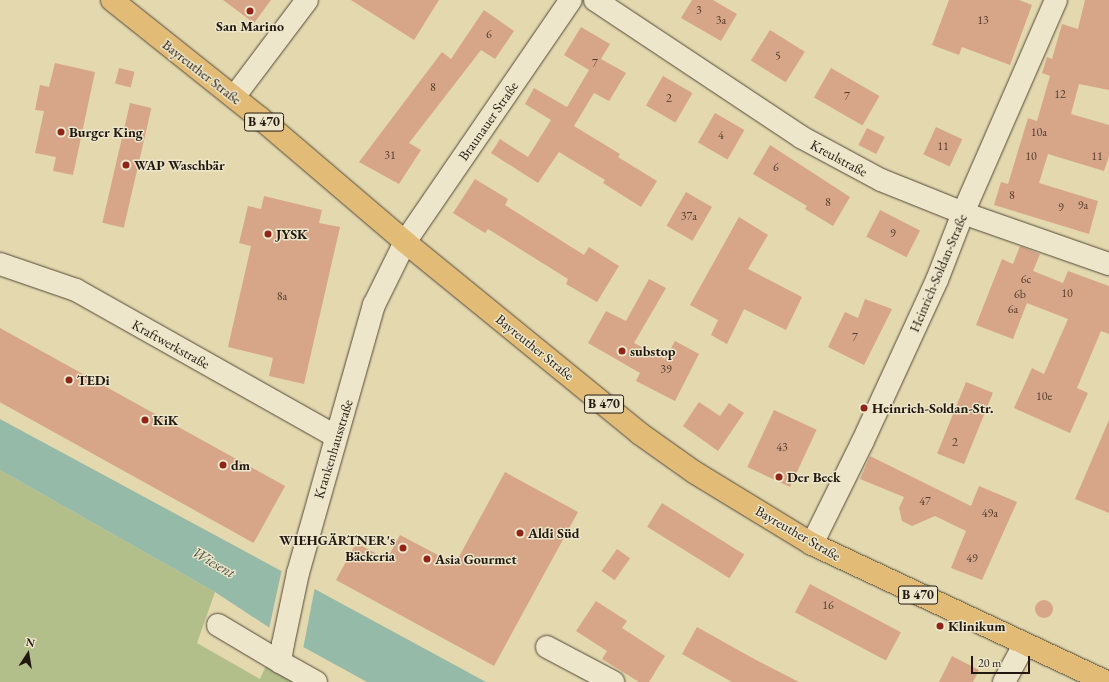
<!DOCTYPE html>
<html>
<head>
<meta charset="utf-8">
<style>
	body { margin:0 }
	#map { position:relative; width:1109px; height:682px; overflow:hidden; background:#e3d8ae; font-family:"EB Garamond",serif }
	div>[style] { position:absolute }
	.green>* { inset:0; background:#b3bf8b }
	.water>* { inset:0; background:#95baa8 }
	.pier>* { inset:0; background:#e3d8ae }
	.building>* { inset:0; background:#d7a689; transform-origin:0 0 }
	.round { border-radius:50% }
	.roads { filter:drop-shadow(0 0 1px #534838) drop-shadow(0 0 1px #534838) }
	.minor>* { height:22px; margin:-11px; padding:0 11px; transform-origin:11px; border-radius:11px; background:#ede6ca }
	.major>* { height:22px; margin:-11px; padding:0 11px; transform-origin:11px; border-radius:11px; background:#e2bc77 }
	.dots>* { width:11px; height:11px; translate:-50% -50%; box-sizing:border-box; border:2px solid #ede6ca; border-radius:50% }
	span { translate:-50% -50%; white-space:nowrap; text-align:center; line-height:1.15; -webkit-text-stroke:3px #ede6ca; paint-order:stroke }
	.number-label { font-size:12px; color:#503c2e }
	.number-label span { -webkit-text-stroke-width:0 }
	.shield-label span { padding:1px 3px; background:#ede6ca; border:1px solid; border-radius:3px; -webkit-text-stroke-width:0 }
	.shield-label { font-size:13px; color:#231810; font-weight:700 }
	.poi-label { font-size:14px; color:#231810; font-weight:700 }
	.left { translate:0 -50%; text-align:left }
	.right { translate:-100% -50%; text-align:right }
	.street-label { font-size:14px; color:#231810 }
	.water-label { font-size:15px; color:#4b5145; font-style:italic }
	.north { position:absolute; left:8px; top:634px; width:40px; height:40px; -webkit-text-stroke:3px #ede6ca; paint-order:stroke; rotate:12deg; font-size:11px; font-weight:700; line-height:16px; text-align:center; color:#231810 }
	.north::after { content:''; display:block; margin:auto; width:14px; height:18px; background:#231810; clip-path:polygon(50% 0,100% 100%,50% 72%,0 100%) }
	.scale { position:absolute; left:971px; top:656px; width:59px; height:18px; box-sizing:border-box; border:2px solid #231810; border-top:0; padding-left:5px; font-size:12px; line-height:14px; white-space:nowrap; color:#231810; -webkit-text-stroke:3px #ede6ca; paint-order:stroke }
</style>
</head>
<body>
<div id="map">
	<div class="green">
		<i style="clip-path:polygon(0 470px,215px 592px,197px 643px,260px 679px,268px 661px,305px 682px,0 682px)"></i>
	</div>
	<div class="water">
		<i style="clip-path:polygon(0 419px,311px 587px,486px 682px,367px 682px,276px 632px,215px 592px,0 470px)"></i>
	</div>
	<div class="pier">
		<i style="clip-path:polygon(282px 569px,315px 587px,303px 649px,269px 629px)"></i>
	</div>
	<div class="building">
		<i style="clip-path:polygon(223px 0,271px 0,254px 23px)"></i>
		<i style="clip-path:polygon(351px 0,439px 0,414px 40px)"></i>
		<i style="clip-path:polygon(692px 0,713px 0,737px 14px,721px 41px,681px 18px)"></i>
		<i style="clip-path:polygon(949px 0,1019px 0,1032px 5px,1010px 65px,962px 47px,959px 55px,932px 45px)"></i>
		<i style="clip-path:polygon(1085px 0,1109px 0,1109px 90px,1079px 84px,1071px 114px,1109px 125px,1109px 156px,1104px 171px,1048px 154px,1039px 183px,1098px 201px,1089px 234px,994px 205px,1001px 182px,1008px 184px,1028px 118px,1037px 121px,1050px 76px,1042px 73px,1047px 57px,1052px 59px,1062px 24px,1078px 29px)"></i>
		<i style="clip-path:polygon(484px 10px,514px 31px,495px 59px,481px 50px,409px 143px,421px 150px,399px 184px,359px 162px,442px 52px,451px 59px)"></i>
		<i style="clip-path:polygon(581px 27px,610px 44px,601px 59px,626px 73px,609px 101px,594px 93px,574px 126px,620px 154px,618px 157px,657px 181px,641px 207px,603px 183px,605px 180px,559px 152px,538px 183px,491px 153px,500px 139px,528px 157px,551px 120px,525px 104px,534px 88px,567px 107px,589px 70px,564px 55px)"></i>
		<i style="left:770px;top:30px;width:41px;height:36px;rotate:32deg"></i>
		<i style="clip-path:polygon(55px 63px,95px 72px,73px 175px,53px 171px,56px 157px,35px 153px,44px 111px,35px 110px,40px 85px,49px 87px)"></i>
		<i style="left:119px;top:68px;width:16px;height:16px;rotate:14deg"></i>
		<i style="left:831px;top:68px;width:56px;height:34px;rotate:30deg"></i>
		<i style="left:663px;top:76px;width:34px;height:34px;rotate:30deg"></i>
		<i style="left:130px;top:103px;width:22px;height:123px;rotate:13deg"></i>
		<i style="left:715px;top:113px;width:34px;height:34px;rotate:30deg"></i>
		<i style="left:936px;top:127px;width:29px;height:30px;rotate:25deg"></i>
		<i style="left:867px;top:128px;width:20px;height:19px;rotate:27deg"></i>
		<i style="clip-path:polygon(770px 145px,850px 197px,833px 226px,805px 209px,807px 206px,753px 174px)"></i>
		<i style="clip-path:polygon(475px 179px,508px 199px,505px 205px,584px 255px,589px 247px,619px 266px,597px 302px,566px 284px,568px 279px,488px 229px,485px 233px,453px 213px)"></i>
		<i style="left:686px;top:192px;width:30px;height:39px;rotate:30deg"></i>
		<i style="clip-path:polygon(264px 196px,322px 210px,319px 223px,340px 227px,304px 384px,269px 376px,273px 358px,228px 347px,251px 246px,239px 243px,248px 206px,261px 209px)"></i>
		<i style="left:880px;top:210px;width:45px;height:30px;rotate:27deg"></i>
		<i style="clip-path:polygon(739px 217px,768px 235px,748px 269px,802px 297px,786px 330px,744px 309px,727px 344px,711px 335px,718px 320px,690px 305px)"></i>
		<i style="clip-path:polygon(1020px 246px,1040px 254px,1033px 271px,1063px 283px,1068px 271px,1109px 286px,1109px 334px,1101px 331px,1077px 388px,1088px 393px,1070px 433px,1014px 408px,1032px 368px,1044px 374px,1068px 319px,1027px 303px,1013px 339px,976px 325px,1002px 259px,1013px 264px)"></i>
		<i style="clip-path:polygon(649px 279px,666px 288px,634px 343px,665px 359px,675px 341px,699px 354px,675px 401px,636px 381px,640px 373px,588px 343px,606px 311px,626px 321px)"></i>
		<i style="clip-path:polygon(865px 299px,892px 309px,864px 365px,828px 347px,845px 312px,858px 318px)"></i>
		<i style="left:0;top:328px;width:326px;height:65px;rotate:29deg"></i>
		<i style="left:966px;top:382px;width:29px;height:77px;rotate:22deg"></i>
		<i style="clip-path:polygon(699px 402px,720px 416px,729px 403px,744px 413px,718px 451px,683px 426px)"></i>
		<i style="left:774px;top:410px;width:47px;height:63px;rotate:25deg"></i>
		<i style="clip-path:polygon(1109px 420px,1109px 513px,1075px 499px)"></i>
		<i style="clip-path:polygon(870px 456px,971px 506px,979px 486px,1017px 502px,982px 580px,951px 568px,966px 531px,935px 516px,912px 526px,902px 521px,899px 508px,904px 497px,860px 479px)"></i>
		<i style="clip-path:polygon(505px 472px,578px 512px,494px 666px,336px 580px,356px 543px,387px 559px,400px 535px,455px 564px)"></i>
		<i style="left:662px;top:503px;width:97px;height:28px;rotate:32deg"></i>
		<i style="left:617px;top:549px;width:16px;height:27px;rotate:35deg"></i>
		<i style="left:810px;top:584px;width:103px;height:32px;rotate:28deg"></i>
		<i class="round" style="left:1035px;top:600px;width:18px;height:18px"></i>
		<i style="clip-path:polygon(596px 601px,627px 621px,622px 628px,665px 656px,649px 682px,639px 682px,602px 659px,607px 651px,576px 631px)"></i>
		<i style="clip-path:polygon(697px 627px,756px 660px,799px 682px,732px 682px,682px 654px)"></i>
		<i style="clip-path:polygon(952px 656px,979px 670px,973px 682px,939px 682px)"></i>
	</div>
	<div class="roads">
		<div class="minor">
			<i style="left:595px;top:0;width:247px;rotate:33.6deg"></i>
			<i style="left:801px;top:137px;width:91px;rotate:28.3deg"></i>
			<i style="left:881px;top:180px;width:88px;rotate:21.9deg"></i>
			<i style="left:963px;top:213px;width:155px;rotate:19.3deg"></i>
			<i style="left:234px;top:97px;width:121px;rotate:-53deg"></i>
			<i style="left:0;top:264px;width:80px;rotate:18.9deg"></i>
			<i style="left:76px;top:290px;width:297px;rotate:29.4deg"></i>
			<i style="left:812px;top:544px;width:113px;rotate:-63.7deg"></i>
			<i style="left:862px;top:443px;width:179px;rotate:-65.3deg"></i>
			<i style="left:937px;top:280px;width:72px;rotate:-68.8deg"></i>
			<i style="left:963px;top:213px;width:232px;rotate:-66.4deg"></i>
			<i style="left:218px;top:625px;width:72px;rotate:30.8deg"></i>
			<i style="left:547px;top:647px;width:75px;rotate:27.9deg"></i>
			<i style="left:316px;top:682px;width:41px;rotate:-150.9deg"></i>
			<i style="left:280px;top:662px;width:18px;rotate:-81deg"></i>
			<i style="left:283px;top:644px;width:73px;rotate:-78.1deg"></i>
			<i style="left:298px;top:573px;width:279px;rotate:-74.2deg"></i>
			<i style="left:374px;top:305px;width:70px;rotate:-63.8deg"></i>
			<i style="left:405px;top:242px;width:293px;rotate:-55.6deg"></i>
			<i style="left:1004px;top:682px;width:42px;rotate:-61.6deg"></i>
		</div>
		<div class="major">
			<i style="left:112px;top:0;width:189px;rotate:38.6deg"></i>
			<i style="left:260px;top:118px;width:191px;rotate:40.5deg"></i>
			<i style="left:405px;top:242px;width:302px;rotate:39.2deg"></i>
			<i style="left:639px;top:433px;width:67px;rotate:35.3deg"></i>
			<i style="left:694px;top:472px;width:138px;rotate:31.4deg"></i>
			<i style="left:812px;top:544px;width:326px;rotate:25.1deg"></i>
		</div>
	</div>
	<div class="dots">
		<i style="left:250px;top:11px;background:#8f2418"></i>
		<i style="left:61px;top:132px;background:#8f2418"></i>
		<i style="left:126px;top:165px;background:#8f2418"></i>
		<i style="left:268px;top:234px;background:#8f2418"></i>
		<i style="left:622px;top:351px;background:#8f2418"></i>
		<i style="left:69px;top:380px;background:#8f2418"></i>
		<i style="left:864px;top:408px;background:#8f2418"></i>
		<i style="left:145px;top:420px;background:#8f2418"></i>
		<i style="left:223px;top:465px;background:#8f2418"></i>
		<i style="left:779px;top:477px;background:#8f2418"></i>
		<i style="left:520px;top:533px;background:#8f2418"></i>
		<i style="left:403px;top:548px;background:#8f2418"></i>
		<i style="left:427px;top:559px;background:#8f2418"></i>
		<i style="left:940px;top:626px;background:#8f2418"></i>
	</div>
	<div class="number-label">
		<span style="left:699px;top:11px">3</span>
		<span style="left:721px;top:21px">3a</span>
		<span style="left:983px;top:21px">13</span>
		<span style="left:489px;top:35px">6</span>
		<span style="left:778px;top:56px">5</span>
		<span style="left:595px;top:64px">7</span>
		<span style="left:433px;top:88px">8</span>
		<span style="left:1060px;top:95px">12</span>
		<span style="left:847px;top:97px">7</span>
		<span style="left:669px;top:99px">2</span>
		<span style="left:1039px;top:133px">10a</span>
		<span style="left:721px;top:136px">4</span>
		<span style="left:943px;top:147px">11</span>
		<span style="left:390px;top:156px">31</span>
		<span style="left:1031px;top:157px">10</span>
		<span style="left:1097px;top:157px">11</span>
		<span style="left:776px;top:168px">6</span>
		<span style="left:1012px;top:196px">8</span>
		<span style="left:828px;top:203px">8</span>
		<span style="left:1083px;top:206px">9a</span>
		<span style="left:1061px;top:208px">9</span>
		<span style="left:689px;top:217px">37a</span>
		<span style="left:893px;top:234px">9</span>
		<span style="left:1026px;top:280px">6c</span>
		<span style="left:1067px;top:294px">10</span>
		<span style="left:1020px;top:295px">6b</span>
		<span style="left:282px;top:297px">8a</span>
		<span style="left:1013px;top:310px">6a</span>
		<span style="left:855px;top:338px">7</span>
		<span style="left:666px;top:370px">39</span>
		<span style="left:1044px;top:397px">10e</span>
		<span style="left:955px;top:443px">2</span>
		<span style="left:782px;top:448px">43</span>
		<span style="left:925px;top:502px">47</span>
		<span style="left:990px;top:514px">49a</span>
		<span style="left:972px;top:559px">49</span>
		<span style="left:828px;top:606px">16</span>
	</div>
	<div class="shield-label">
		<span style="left:264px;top:122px">B 470</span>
		<span style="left:604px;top:404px">B 470</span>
		<span style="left:918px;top:595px">B 470</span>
	</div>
	<div class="poi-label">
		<span style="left:250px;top:26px">San Marino</span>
		<span class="left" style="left:69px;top:132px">Burger King</span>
		<span class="left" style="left:134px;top:165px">WAP Waschbär</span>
		<span class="left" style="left:276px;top:234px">JYSK</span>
		<span class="left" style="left:630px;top:351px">substop</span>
		<span class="left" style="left:77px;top:380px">TEDi</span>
		<span class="left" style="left:872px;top:408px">Heinrich-Soldan-Str.</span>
		<span class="left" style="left:153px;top:420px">KiK</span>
		<span class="left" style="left:231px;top:465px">dm</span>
		<span class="left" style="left:787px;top:477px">Der Beck</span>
		<span class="left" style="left:528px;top:533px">Aldi Süd</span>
		<span class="right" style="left:395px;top:548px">WIEHGÄRTNER's<br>Bäckeria</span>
		<span class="left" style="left:435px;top:559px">Asia Gourmet</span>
		<span class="left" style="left:948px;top:626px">Klinikum</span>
	</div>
	<div class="street-label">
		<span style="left:202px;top:72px;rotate:38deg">Bayreuther Straße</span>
		<span style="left:488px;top:121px;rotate:-55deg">Braunauer Straße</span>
		<span style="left:839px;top:158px;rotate:28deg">Kreulstraße</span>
		<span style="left:938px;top:273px;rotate:-67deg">Heinrich-Soldan-Straße</span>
		<span style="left:171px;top:344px;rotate:29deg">Kraftwerkstraße</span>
		<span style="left:535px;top:347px;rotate:39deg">Bayreuther Straße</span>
		<span style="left:333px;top:449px;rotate:-73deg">Krankenhausstraße</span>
		<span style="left:798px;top:533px;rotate:30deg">Bayreuther Straße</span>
	</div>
	<div class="water-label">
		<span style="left:214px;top:562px;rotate:30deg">Wiesent</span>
	</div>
	<div class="north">N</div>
	<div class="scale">20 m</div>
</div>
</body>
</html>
